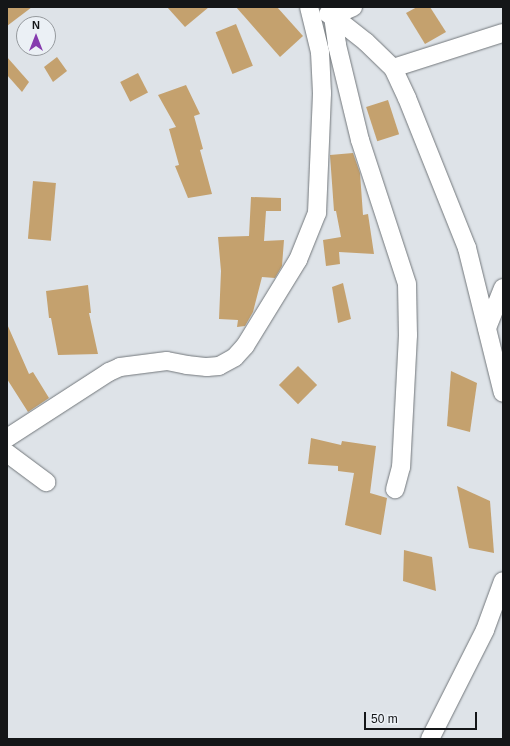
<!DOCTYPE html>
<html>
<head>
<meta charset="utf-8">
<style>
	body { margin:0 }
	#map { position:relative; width:510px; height:746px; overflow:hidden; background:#dee3e8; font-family:Helvetica,sans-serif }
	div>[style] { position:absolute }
	.building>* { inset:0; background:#c4a16e; transform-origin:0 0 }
	.roads { filter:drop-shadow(0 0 1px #72777b) drop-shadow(0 0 1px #72777b) }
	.street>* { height:18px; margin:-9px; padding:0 9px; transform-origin:9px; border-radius:9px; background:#fff }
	span { translate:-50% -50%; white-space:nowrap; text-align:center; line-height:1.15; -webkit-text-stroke:3px #ebf0f5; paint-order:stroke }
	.frame { position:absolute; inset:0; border:8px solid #141618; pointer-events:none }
	.north { position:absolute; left:16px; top:16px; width:40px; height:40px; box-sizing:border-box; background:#ebf0f5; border:1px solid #95999d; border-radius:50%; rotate:0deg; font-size:11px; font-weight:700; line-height:16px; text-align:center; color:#141618 }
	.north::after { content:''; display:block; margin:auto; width:14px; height:18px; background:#853bae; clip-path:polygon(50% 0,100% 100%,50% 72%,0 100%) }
	.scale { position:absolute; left:364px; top:712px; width:113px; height:18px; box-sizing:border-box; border:2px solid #141618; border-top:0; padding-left:5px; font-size:12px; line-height:14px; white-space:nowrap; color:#141618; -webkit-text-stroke:3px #ebf0f5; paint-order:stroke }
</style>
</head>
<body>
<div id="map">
	<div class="building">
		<i style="clip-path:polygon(7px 7px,32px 7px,7px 26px)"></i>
		<i style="clip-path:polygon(167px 7px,209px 7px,185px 27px)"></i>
		<i style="clip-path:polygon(236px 7px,277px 7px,303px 36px,280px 57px)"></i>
		<i style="clip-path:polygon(417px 7px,430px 7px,446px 32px,425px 44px,406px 13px)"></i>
		<i style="left:236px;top:24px;width:45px;height:22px;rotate:68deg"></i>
		<i style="clip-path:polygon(7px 57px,29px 82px,22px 92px,7px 75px)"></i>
		<i style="clip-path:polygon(57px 57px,67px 71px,53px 82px,44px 67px)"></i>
		<i style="left:138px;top:73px;width:22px;height:20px;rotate:63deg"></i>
		<i style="clip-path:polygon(186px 85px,200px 114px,194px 116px,203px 149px,200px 150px,212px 194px,188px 198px,175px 166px,179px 165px,169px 129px,176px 127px,158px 95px)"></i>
		<i style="left:388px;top:100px;width:36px;height:23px;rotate:72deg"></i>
		<i style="clip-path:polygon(353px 153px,360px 173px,363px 215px,368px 214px,374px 254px,339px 252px,340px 264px,326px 266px,323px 240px,341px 237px,336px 211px,334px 211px,330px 155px)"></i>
		<i style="left:33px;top:181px;width:23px;height:58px;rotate:5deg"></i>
		<i style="clip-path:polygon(251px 197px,281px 198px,281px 211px,266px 211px,264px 241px,284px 240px,282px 266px,275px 278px,262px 277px,253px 312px,245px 326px,237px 327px,238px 320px,219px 319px,221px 271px,218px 237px,249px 236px)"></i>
		<i style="clip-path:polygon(343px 283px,351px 319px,338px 323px,332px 287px)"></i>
		<i style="clip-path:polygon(88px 285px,91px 313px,89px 313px,98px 354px,58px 355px,51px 318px,49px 318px,46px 291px)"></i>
		<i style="clip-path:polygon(7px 324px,29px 374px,33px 372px,49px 398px,28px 412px,7px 379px)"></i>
		<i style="left:298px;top:366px;width:27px;height:27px;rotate:45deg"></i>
		<i style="clip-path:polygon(451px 371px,477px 383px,470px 432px,447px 426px)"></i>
		<i style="clip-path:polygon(311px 438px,341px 445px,342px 441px,376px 446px,370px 493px,387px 498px,381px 535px,345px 525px,354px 473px,338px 471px,338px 466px,308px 464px)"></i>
		<i style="clip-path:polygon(457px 486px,490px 501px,494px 553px,469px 548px)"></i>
		<i style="clip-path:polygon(404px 550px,432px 557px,436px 591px,403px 581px)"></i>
	</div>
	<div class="roads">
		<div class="street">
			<i style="left:328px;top:14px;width:5px;rotate:22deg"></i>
			<i style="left:333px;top:16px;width:42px;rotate:38.2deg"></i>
			<i style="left:366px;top:42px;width:37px;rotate:44deg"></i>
			<i style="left:393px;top:68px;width:33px;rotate:65deg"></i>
			<i style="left:407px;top:98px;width:162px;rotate:68.2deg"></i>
			<i style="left:467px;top:248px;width:149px;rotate:76.1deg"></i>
			<i style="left:333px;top:16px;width:29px;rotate:82deg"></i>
			<i style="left:337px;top:45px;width:98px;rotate:76.4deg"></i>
			<i style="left:360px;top:140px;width:151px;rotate:71.9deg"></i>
			<i style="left:407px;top:284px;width:51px;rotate:88.9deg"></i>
			<i style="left:408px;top:335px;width:132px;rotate:93deg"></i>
			<i style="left:401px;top:467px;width:23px;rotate:105deg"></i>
			<i style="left:333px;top:16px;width:22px;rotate:-24deg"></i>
			<i style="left:393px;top:68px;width:115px;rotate:-17.7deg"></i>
			<i style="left:487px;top:328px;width:43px;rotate:-68.2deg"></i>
			<i style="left:7px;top:438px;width:121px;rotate:-32.9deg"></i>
			<i style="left:109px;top:372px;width:12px;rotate:-24deg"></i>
			<i style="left:120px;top:367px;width:47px;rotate:-7.3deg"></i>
			<i style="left:167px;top:361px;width:20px;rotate:11deg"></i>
			<i style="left:187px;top:365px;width:20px;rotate:6deg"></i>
			<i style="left:207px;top:367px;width:12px;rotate:-5deg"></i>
			<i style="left:219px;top:366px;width:18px;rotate:-29deg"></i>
			<i style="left:235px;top:357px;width:15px;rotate:-48deg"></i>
			<i style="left:245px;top:346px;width:101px;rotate:-58.4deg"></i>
			<i style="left:298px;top:260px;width:51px;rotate:-68deg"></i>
			<i style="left:317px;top:213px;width:120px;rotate:-87.6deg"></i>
			<i style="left:322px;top:93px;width:41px;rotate:-92.8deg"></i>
			<i style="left:320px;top:52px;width:46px;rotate:-103.7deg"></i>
			<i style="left:7px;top:453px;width:49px;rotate:36.6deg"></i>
			<i style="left:430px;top:739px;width:122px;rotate:-63.2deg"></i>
			<i style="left:485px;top:630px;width:52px;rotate:-69.8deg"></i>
		</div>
	</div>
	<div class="frame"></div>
	<div class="north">N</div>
	<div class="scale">50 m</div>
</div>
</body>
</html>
